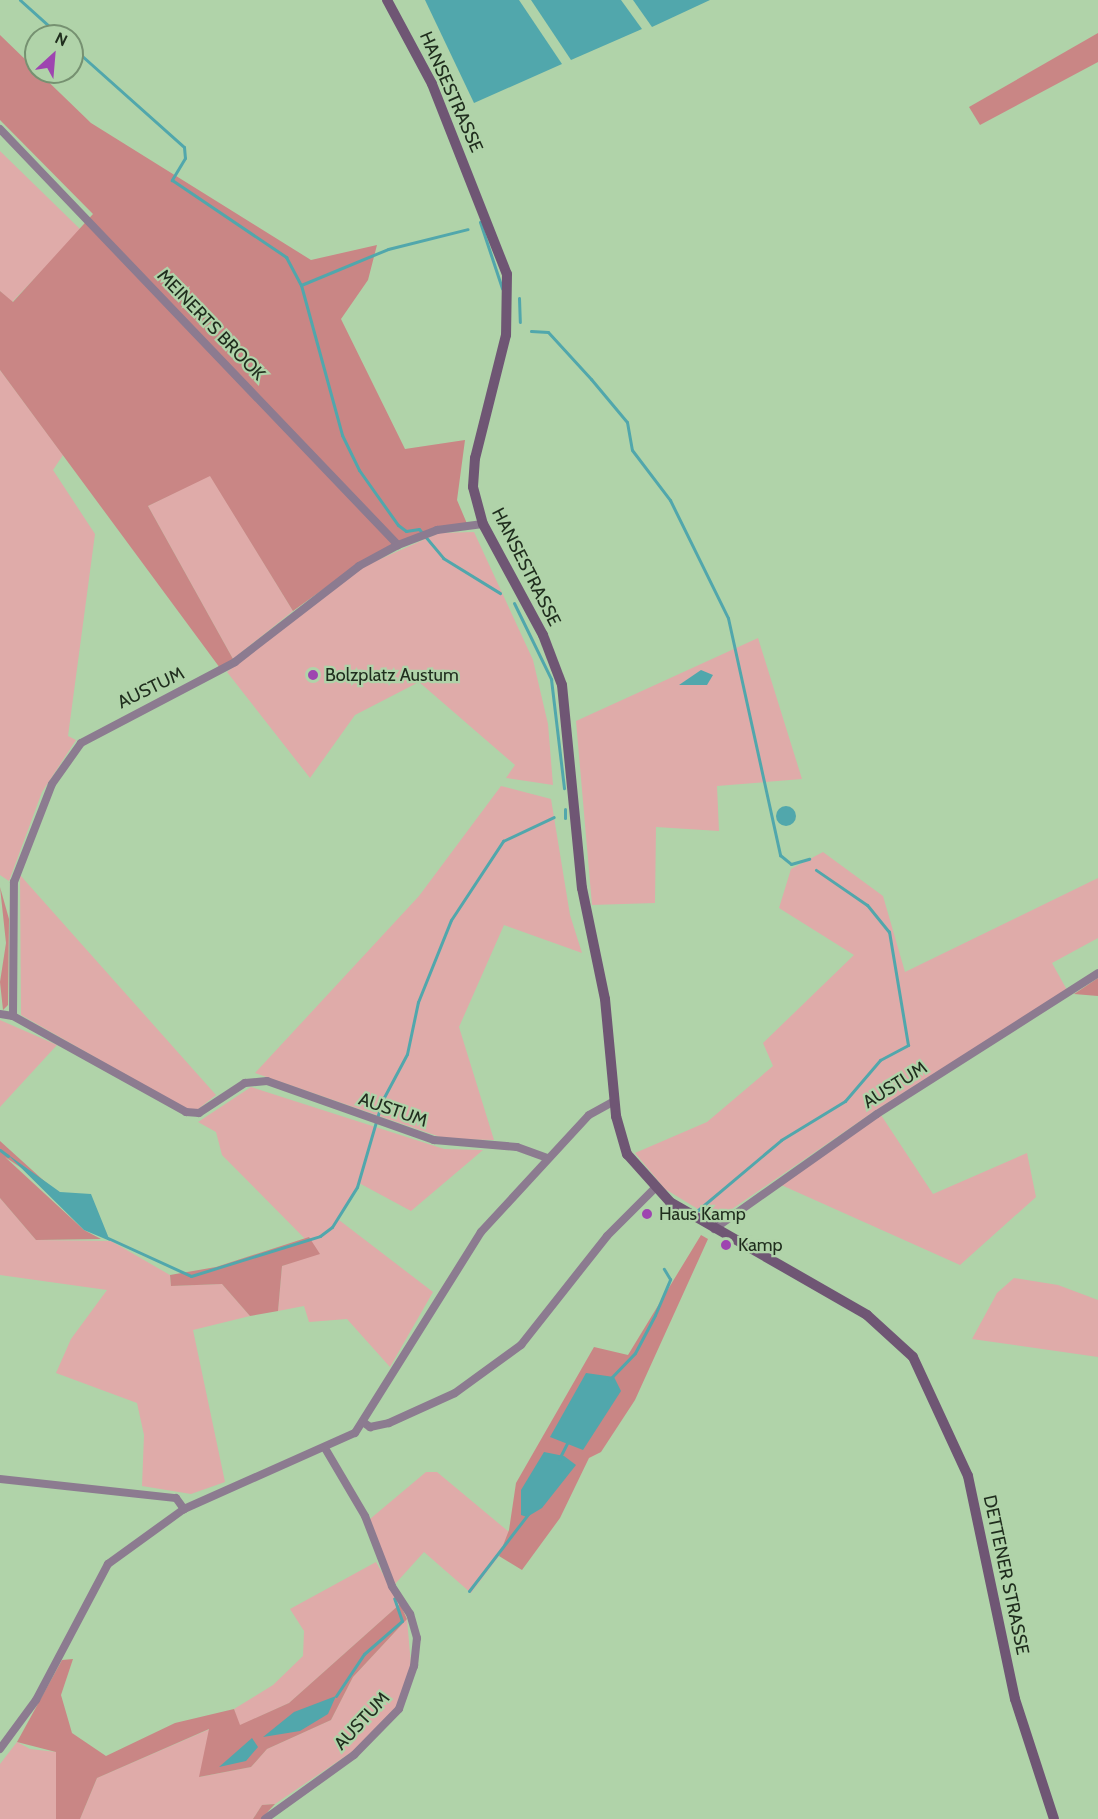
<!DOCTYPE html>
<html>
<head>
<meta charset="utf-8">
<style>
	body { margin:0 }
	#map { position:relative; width:1098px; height:1819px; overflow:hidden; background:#b0d3a9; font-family:Cabin,sans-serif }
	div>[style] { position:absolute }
	.green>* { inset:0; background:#dfaba9 }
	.forest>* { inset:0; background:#c98685 }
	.water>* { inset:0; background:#51a7ac }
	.round { border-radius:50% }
	.stream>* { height:3px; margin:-1.5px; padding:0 1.5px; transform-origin:1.5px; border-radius:1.5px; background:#51a7ac }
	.street>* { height:8px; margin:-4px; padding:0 4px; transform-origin:4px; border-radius:4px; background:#8c7b90 }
	.secondary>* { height:10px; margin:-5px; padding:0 5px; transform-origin:5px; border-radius:5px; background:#6f5674 }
	.dots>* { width:16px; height:16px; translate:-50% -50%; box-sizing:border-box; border:3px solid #b0d3a9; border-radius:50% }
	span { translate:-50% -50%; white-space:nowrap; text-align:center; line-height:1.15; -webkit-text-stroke:4.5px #b0d3a9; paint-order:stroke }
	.street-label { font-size:18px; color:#202e1e }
	.poi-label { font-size:18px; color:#202e1e }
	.left { translate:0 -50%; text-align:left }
	.north { position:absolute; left:24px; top:24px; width:60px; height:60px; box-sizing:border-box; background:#b0d3a9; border:2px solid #769171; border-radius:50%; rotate:26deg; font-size:16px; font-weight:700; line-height:24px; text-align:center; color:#202e1e }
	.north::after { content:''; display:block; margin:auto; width:21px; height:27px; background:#9e45b0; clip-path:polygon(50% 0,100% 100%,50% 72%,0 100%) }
</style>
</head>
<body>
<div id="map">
	<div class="green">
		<i style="clip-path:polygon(0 151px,81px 230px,12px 302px,0 291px)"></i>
		<i style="clip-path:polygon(0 370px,63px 455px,53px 470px,95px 534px,68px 736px,76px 740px,42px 792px,9px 881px,0 875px)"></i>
		<i style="clip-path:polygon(210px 475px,293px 611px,233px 659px,148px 506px)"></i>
		<i style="clip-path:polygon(474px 532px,533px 660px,548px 724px,553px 785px,506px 778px,515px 765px,419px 682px,355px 715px,310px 778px,227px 672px,360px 568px,439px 533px)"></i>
		<i style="clip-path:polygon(758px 638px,802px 779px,717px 786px,719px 831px,656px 827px,655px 903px,592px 905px,576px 721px)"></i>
		<i style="clip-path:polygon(501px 786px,551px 799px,570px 915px,582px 953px,504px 925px,459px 1027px,494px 1140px,446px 1139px,255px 1073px,419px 896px)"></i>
		<i style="clip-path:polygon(823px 852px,883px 896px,905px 972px,1098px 878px,1098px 938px,1052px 963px,1067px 990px,876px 1110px,716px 1220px,665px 1189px,635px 1153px,707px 1122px,773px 1066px,763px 1043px,854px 955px,779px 908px,791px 869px)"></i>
		<i style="clip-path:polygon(20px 875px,216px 1095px,197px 1110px,186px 1109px,21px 1015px)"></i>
		<i style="clip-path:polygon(0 1020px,57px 1045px,0 1107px)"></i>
		<i style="clip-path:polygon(251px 1087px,444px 1149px,483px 1150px,411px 1211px,359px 1183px,339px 1220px,433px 1292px,390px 1367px,347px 1319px,309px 1322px,304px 1306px,278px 1311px,282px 1266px,319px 1253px,222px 1155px,216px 1132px,198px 1122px)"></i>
		<i style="clip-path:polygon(881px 1115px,933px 1194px,1027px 1153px,1036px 1197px,960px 1265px,779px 1184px)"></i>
		<i style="clip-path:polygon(0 1198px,36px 1240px,111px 1241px,170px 1275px,171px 1286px,222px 1284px,250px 1316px,193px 1330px,225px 1482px,191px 1494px,142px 1486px,144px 1435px,137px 1403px,56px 1373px,71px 1339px,107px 1290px,0 1275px)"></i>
		<i style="clip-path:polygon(1014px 1278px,1058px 1285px,1098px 1300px,1098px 1357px,972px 1339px,997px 1293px)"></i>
		<i style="clip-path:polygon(426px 1472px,437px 1472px,509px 1532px,499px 1556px,471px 1593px,424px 1552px,395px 1584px,383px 1556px,370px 1519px)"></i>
		<i style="clip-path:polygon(376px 1562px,400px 1604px,289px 1703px,239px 1726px,234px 1709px,273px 1685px,303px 1656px,304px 1631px,290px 1609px)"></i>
		<i style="clip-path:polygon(407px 1619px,411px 1665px,396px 1707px,353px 1751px,275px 1804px,262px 1805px,253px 1819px,80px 1819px,97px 1778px,210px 1729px,200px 1777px,251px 1767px,267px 1749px,331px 1720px,353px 1677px)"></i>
		<i style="clip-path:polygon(17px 1742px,30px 1749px,56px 1752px,56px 1819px,0 1819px,0 1764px)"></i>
	</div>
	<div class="forest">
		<i style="clip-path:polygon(1098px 33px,1098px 62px,980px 125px,969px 107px)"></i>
		<i style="clip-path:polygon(0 35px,91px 123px,311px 260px,377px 245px,368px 280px,341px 319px,405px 449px,465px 440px,457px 500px,468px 526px,436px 528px,358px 564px,293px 611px,210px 476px,148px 506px,233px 659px,220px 668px,0 370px,0 291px,13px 302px,93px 214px,0 120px)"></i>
		<i style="clip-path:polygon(0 887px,9px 919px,8px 1005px,3px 1010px,0 982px,6px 943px)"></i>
		<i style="clip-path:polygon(1098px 978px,1098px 996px,1074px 994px)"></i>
		<i style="clip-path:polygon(0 1141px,53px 1189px,5px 1157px,84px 1230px,101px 1239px,36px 1240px,0 1198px)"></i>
		<i style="clip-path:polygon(701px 1235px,708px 1239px,635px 1400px,601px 1452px,589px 1458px,560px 1518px,522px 1570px,499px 1556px,509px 1530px,516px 1483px,594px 1347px,628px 1355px)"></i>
		<i style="clip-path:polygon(309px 1237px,320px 1254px,282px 1266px,278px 1311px,250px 1316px,222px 1284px,171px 1286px,170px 1275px,216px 1267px)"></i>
		<i style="clip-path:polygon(400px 1604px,407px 1619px,353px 1677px,331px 1720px,267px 1749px,251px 1767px,199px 1777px,209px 1729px,97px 1778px,80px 1819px,56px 1819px,56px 1752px,17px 1742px,62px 1660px,73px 1659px,61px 1695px,72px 1733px,106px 1756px,175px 1723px,234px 1709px,240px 1725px,289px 1703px)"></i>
		<i style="clip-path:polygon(275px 1804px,261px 1819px,253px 1819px,262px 1805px)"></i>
	</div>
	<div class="water">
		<i style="clip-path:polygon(425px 0,519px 0,562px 64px,474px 103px)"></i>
		<i style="clip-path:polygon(531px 0,621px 0,642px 29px,571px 60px)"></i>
		<i style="clip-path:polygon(633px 0,710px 0,652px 27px)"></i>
		<i style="clip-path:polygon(701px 670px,713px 675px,707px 685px,679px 685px)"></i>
		<i class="round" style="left:776px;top:806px;width:20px;height:20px"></i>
		<i style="clip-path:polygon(7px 1154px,60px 1192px,91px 1194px,110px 1241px,84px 1230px)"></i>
		<i style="clip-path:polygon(586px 1373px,614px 1377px,621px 1391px,583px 1450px,550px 1437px)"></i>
		<i style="clip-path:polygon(544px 1452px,564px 1456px,576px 1465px,542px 1508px,527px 1517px,521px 1515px,521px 1490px)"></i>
		<i style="clip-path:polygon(336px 1696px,328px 1714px,300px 1731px,263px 1737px,294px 1712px)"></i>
		<i style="clip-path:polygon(252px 1738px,258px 1747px,246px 1761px,219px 1767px)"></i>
	</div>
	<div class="stream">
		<i style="left:20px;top:0;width:54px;rotate:42deg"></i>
		<i style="left:72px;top:47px;width:150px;rotate:41.8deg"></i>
		<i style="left:184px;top:147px;width:11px;rotate:85deg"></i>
		<i style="left:185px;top:158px;width:26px;rotate:121deg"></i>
		<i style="left:172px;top:180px;width:138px;rotate:34deg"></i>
		<i style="left:286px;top:257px;width:32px;rotate:62deg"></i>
		<i style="left:301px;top:285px;width:156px;rotate:74.7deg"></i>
		<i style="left:342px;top:435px;width:39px;rotate:64deg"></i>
		<i style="left:359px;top:470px;width:67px;rotate:54.7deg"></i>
		<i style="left:398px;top:525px;width:10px;rotate:37deg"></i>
		<i style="left:406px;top:531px;width:13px;rotate:-9deg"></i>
		<i style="left:419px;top:529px;width:38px;rotate:50deg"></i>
		<i style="left:443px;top:558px;width:67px;rotate:31.6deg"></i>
		<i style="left:480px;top:222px;width:70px;rotate:71.6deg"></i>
		<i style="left:301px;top:285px;width:94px;rotate:-22.5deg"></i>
		<i style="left:388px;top:249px;width:82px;rotate:-14deg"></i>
		<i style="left:519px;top:298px;width:24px;rotate:88deg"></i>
		<i style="left:531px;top:331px;width:17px;rotate:3deg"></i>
		<i style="left:548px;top:332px;width:64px;rotate:47.5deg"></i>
		<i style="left:591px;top:379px;width:56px;rotate:50.1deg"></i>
		<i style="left:627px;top:422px;width:28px;rotate:80deg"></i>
		<i style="left:632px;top:450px;width:63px;rotate:52.8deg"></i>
		<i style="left:670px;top:500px;width:131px;rotate:63.8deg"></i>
		<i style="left:728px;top:618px;width:243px;rotate:77.6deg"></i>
		<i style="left:780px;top:855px;width:14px;rotate:39deg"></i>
		<i style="left:791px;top:864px;width:19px;rotate:-16deg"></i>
		<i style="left:514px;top:603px;width:85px;rotate:64deg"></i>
		<i style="left:551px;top:679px;width:110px;rotate:83.2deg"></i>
		<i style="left:565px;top:809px;width:9px;rotate:90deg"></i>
		<i style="left:0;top:1150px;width:10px;rotate:37deg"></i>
		<i style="left:698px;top:1210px;width:109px;rotate:-40.1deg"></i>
		<i style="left:781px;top:1140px;width:75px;rotate:-31.4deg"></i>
		<i style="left:845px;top:1101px;width:54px;rotate:-49.5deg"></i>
		<i style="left:880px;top:1060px;width:32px;rotate:-28deg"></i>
		<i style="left:908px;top:1045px;width:115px;rotate:-99.5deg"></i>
		<i style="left:889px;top:932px;width:35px;rotate:-129deg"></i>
		<i style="left:867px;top:905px;width:62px;rotate:-145.5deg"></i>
		<i style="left:108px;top:1238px;width:91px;rotate:24.6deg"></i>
		<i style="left:191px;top:1276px;width:135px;rotate:-17.2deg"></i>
		<i style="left:320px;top:1236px;width:15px;rotate:-37deg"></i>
		<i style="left:332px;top:1227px;width:47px;rotate:-58deg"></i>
		<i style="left:357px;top:1187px;width:90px;rotate:-73.8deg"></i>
		<i style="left:382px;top:1101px;width:53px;rotate:-62deg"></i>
		<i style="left:407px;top:1054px;width:53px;rotate:-78.1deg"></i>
		<i style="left:418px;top:1002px;width:88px;rotate:-68.1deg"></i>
		<i style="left:451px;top:920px;width:95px;rotate:-56.6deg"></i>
		<i style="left:503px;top:841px;width:56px;rotate:-25.2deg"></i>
		<i style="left:609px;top:1380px;width:37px;rotate:-46deg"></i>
		<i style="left:635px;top:1353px;width:43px;rotate:-62.2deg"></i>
		<i style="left:655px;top:1315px;width:39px;rotate:-67deg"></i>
		<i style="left:670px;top:1279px;width:12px;rotate:-121deg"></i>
		<i style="left:559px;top:1459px;width:20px;rotate:-63deg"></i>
		<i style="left:469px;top:1591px;width:97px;rotate:-52.5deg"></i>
		<i style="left:336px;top:1696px;width:50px;rotate:-56.3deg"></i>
		<i style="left:364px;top:1654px;width:50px;rotate:-41deg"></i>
		<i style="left:402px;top:1621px;width:24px;rotate:-109deg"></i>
	</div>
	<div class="street">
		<i style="left:0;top:129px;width:576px;rotate:46.27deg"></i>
		<i style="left:0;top:1014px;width:13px;rotate:9deg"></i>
		<i style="left:13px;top:1016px;width:198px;rotate:29deg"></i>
		<i style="left:186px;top:1112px;width:13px;rotate:4deg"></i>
		<i style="left:199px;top:1113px;width:55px;rotate:-33.1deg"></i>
		<i style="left:245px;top:1083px;width:22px;rotate:-5deg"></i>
		<i style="left:267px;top:1081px;width:177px;rotate:19.5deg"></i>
		<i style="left:434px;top:1140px;width:83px;rotate:4.8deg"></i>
		<i style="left:517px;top:1147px;width:33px;rotate:20deg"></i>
		<i style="left:13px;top:1016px;width:134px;rotate:-89.6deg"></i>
		<i style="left:14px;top:882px;width:105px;rotate:-68.8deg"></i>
		<i style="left:52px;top:784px;width:50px;rotate:-54.7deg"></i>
		<i style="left:81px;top:743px;width:174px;rotate:-27.7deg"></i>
		<i style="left:235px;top:662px;width:157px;rotate:-37.7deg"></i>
		<i style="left:359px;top:566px;width:44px;rotate:-28.3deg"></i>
		<i style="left:398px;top:545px;width:42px;rotate:-21deg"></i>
		<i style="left:437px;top:530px;width:46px;rotate:-7.4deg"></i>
		<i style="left:714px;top:1229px;width:199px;rotate:-35.2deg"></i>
		<i style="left:877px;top:1114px;width:262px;rotate:-32.5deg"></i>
		<i style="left:363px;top:1422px;width:9px;rotate:36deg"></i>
		<i style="left:370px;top:1427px;width:19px;rotate:-12deg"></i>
		<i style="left:389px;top:1423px;width:72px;rotate:-24.4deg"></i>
		<i style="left:455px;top:1393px;width:82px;rotate:-36deg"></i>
		<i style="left:521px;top:1345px;width:139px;rotate:-51.7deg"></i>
		<i style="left:607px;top:1236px;width:66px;rotate:-45deg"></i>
		<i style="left:0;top:1479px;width:177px;rotate:6.2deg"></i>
		<i style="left:176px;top:1498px;width:14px;rotate:54deg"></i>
		<i style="left:0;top:1749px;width:61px;rotate:-53.7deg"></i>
		<i style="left:36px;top:1700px;width:154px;rotate:-62.1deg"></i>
		<i style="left:108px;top:1564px;width:94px;rotate:-35.9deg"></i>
		<i style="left:184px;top:1509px;width:187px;rotate:-24deg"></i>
		<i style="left:355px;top:1433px;width:237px;rotate:-57.9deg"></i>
		<i style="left:481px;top:1232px;width:159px;rotate:-47.3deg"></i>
		<i style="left:589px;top:1115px;width:29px;rotate:-29deg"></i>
		<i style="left:265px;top:1819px;width:110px;rotate:-35.7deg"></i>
		<i style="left:354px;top:1755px;width:64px;rotate:-45.6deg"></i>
		<i style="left:399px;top:1709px;width:46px;rotate:-70.8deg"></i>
		<i style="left:414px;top:1666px;width:28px;rotate:-84deg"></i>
		<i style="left:417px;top:1638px;width:25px;rotate:-106deg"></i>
		<i style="left:410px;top:1614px;width:33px;rotate:-123deg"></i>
		<i style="left:392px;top:1586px;width:75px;rotate:-111.1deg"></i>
		<i style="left:365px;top:1516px;width:79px;rotate:-120.5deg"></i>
	</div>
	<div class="secondary">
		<i style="left:387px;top:0;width:95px;rotate:61.8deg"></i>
		<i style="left:432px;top:84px;width:204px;rotate:68.5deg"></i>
		<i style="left:507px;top:274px;width:61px;rotate:90.9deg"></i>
		<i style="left:506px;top:335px;width:127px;rotate:104.1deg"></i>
		<i style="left:475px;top:458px;width:29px;rotate:94deg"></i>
		<i style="left:473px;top:487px;width:38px;rotate:75deg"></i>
		<i style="left:483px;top:524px;width:126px;rotate:61.6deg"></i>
		<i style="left:543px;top:635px;width:53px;rotate:69.2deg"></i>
		<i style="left:562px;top:685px;width:204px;rotate:84.4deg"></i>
		<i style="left:582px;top:888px;width:113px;rotate:78.3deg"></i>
		<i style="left:605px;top:999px;width:118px;rotate:84.6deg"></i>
		<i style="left:616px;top:1116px;width:40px;rotate:74deg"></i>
		<i style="left:627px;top:1154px;width:64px;rotate:48.1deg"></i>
		<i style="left:670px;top:1202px;width:227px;rotate:29.8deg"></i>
		<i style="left:867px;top:1315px;width:62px;rotate:42.4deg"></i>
		<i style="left:913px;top:1357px;width:131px;rotate:65.2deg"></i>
		<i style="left:968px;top:1476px;width:228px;rotate:78.1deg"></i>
		<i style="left:1015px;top:1699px;width:126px;rotate:72deg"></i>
	</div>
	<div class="dots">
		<i style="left:313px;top:675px;background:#9e45b0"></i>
		<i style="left:647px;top:1214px;background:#9e45b0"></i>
		<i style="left:726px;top:1245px;background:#9e45b0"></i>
	</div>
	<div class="street-label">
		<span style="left:451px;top:92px;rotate:66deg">HANSESTRASSE</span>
		<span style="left:211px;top:325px;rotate:46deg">MEINERTS BROOK</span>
		<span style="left:526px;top:567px;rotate:63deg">HANSESTRASSE</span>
		<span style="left:151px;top:688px;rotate:-26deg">AUSTUM</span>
		<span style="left:895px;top:1085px;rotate:-32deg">AUSTUM</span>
		<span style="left:393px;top:1110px;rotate:19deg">AUSTUM</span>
		<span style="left:1006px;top:1575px;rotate:78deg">DETTENER STRASSE</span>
		<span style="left:362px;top:1721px;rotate:-47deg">AUSTUM</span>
	</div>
	<div class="poi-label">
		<span class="left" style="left:325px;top:675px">Bolzplatz Austum</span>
		<span class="left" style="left:659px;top:1214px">Haus Kamp</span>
		<span class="left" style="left:738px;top:1245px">Kamp</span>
	</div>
	<div class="north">N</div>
</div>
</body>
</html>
